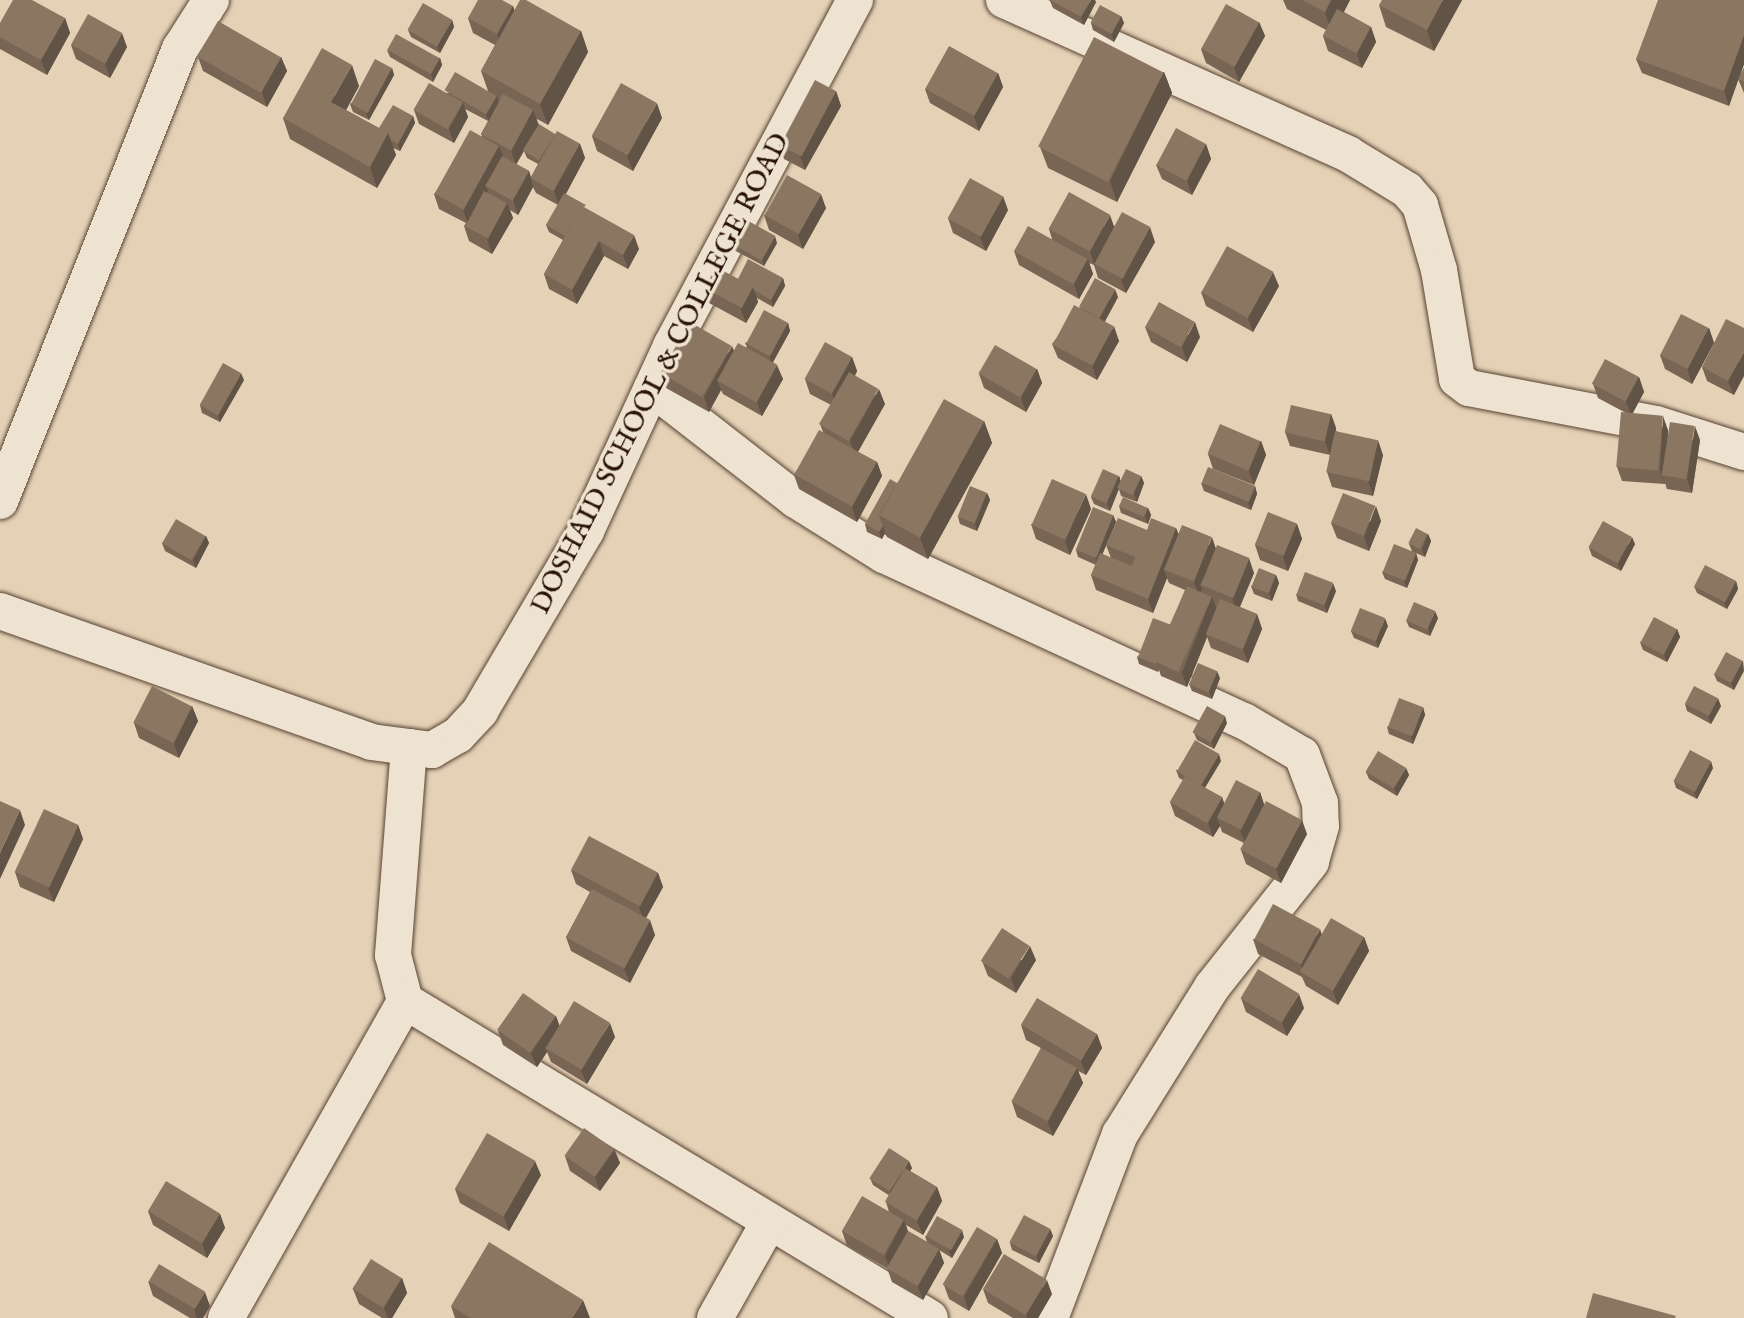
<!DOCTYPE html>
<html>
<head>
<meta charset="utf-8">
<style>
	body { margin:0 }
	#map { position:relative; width:1744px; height:1318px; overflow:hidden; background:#e5d2b6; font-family:"IM FELL English",serif }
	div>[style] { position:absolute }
	.roads { filter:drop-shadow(0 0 2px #584233) drop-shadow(0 0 2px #584233) }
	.minor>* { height:36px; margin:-18px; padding:0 18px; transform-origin:18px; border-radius:18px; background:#eee2d0 }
	.wall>* { inset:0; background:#786554 }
	.shaded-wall>* { inset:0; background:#615345 }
	.building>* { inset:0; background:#8b7662; transform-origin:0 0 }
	span { translate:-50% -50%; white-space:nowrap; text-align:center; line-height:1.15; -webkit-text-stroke:7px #eee2d0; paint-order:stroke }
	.street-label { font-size:28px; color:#291207 }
</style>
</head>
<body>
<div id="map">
	<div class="roads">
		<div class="minor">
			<i style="left:1004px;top:0;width:377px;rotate:24.1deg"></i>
			<i style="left:1348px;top:154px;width:69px;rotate:31.4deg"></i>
			<i style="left:1407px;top:190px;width:20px;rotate:49deg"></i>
			<i style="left:1420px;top:205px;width:68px;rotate:73.7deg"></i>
			<i style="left:1439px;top:270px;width:110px;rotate:80.6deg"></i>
			<i style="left:1457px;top:379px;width:15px;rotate:37deg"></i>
			<i style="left:1469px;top:388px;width:190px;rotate:10.9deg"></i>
			<i style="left:1656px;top:424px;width:92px;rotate:17.7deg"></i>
			<i style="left:652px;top:388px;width:182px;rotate:37.9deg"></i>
			<i style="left:796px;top:500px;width:104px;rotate:32deg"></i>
			<i style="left:884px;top:555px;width:396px;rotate:24.8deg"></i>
			<i style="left:1244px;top:721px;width:67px;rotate:30.4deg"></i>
			<i style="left:1302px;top:755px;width:51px;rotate:69.4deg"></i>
			<i style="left:1320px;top:803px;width:23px;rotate:88deg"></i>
			<i style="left:1321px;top:826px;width:37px;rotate:106deg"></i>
			<i style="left:1311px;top:862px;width:159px;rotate:128.4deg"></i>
			<i style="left:1212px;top:987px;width:173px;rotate:122deg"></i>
			<i style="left:1120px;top:1134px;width:197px;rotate:110.8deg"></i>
			<i style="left:0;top:501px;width:487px;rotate:-68.3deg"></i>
			<i style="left:180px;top:49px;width:58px;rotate:-57.7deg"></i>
			<i style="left:0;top:611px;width:393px;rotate:19.4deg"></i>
			<i style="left:371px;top:742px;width:62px;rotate:7.5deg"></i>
			<i style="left:432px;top:750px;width:30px;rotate:-30deg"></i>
			<i style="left:458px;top:735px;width:33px;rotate:-47deg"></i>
			<i style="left:480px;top:711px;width:209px;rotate:-59.5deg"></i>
			<i style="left:586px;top:531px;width:204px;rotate:-65.3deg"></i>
			<i style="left:671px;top:346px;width:392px;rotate:-62deg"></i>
			<i style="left:409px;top:747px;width:209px;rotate:94.4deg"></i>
			<i style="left:393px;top:955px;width:48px;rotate:75.4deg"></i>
			<i style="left:405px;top:1001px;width:613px;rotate:31.12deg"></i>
			<i style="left:226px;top:1318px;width:364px;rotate:-60.5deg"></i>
			<i style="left:715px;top:1318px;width:110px;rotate:-60.6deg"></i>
		</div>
	</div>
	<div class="wall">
		<i style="clip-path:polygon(1283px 0,1350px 0,1344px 12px,1371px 27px,1376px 42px,1362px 68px,1328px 51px,1323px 36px,1326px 30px,1287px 9px)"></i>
		<i style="clip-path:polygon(1462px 0,1434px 51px,1386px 27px,1379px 5px)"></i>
		<i style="clip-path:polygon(1744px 0,1744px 64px,1740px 76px,1744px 68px,1744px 93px,1738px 79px,1729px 106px,1642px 73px,1636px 59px)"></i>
		<i style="clip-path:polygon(1050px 1px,1096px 2px,1084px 25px,1053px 8px)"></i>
		<i style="clip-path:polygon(513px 6px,514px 11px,581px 31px,588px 52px,548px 125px,537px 119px,516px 164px,529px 171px,531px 177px,538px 164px,527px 158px,524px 151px,555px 134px,580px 144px,585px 158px,566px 194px,639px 249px,628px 269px,604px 256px,577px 304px,549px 289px,544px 274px,563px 240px,549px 232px,546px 225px,558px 205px,536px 193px,533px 187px,518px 215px,510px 210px,513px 218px,492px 254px,469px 241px,464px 226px,466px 223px,439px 209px,434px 194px,482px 136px,481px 134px,488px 121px,465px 109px,468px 117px,454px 143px,419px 124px,414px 110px,445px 93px,488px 91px,481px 71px,495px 45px,473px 33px,468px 18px)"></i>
		<i style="clip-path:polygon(1121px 16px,1124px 23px,1114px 42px,1093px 30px,1091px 23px)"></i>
		<i style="clip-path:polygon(65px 18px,70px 33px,47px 75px,0 49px,0 23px)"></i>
		<i style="clip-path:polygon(452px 20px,454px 27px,440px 53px,411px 37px,408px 30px)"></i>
		<i style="clip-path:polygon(1259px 22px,1265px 36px,1239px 82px,1206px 63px,1201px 49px)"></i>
		<i style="clip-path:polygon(71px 45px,127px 47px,110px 78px,76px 59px)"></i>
		<i style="clip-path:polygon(387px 50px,440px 58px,442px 65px,433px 82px,390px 57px)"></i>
		<i style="clip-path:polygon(198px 57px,281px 57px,287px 71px,267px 107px,203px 71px)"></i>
		<i style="clip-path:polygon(392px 68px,394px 75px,369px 120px,353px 112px,350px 104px)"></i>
		<i style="clip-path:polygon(1164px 72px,1172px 93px,1117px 202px,1048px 168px,1040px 147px)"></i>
		<i style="clip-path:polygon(998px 73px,1003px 87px,979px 131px,930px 103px,925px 89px)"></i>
		<i style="clip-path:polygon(359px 86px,346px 110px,379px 128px,413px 116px,415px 123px,400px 151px,393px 148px,396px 155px,377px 188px,290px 139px,283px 118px)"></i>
		<i style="clip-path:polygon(836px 91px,841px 106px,805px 170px,784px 159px,779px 145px)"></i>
		<i style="clip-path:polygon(662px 118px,633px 171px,597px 151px,592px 136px)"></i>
		<i style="clip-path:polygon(1206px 144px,1211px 159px,1192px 195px,1162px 179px,1156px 165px)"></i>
		<i style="clip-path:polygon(826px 208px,803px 249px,769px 230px,764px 215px)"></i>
		<i style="clip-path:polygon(1008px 210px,986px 251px,953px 233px,948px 218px)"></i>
		<i style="clip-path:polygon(1114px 226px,1155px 242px,1126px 293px,1098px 278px,1094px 265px,1089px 263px,1093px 274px,1079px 299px,1019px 265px,1014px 251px,1052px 239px,1049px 229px)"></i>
		<i style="clip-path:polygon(729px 242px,777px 243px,764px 266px,732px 249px)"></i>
		<i style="clip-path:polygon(783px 278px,785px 286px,773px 307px,757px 298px,758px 302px,746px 323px,709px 303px,704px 288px,738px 279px)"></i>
		<i style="clip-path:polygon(1279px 286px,1253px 332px,1206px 306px,1201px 292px)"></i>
		<i style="clip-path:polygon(1118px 297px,1105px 321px,1119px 341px,1097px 380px,1058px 358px,1052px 344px,1079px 308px)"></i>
		<i style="clip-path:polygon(788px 323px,790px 331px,773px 362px,783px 379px,762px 416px,723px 394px,721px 390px,709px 412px,666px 388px,661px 373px,747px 347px,745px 343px)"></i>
		<i style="clip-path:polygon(1145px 327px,1200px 337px,1187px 362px,1151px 342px)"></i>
		<i style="clip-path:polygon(1709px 328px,1714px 343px,1692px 384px,1665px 369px,1660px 355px)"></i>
		<i style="clip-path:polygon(1744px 328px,1734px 395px,1707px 381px,1702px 367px)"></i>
		<i style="clip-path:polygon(852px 357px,857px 371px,855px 376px,885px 404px,858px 452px,877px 462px,882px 476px,857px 522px,799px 489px,794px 475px,823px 432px,820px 424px,831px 405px,810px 394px,805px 379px)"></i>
		<i style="clip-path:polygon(1037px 369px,1042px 383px,1026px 412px,984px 388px,979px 374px)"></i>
		<i style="clip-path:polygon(1639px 377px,1644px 392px,1633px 413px,1668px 430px,1668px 438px,1700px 440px,1692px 493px,1667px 489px,1665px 483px,1665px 484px,1622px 481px,1617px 467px,1626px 413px,1598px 398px,1593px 384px)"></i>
		<i style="clip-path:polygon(244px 380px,220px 422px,202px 413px,200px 405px)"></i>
		<i style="clip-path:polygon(1331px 414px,1336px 428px,1336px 431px,1383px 455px,1373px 496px,1332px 487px,1327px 472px,1330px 455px,1290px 446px,1285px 432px)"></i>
		<i style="clip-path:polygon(984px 421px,992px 443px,928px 559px,887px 537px,885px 533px,882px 539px,867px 532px,865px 524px,897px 483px)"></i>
		<i style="clip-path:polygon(1261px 441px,1266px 455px,1254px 485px,1213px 469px,1208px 454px)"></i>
		<i style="clip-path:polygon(1119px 476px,1121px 482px,1141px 476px,1144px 483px,1137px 502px,1121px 496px,1119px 489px,1110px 511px,1094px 504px,1091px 497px)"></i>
		<i style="clip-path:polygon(1201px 483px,1255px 486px,1257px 494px,1251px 510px,1204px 491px)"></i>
		<i style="clip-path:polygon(987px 493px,990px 500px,977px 531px,960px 524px,958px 517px)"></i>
		<i style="clip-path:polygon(1119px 506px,1148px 508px,1151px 515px,1148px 524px,1121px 513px)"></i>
		<i style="clip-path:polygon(1091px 509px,1070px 555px,1036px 539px,1031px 524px)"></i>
		<i style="clip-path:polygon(1113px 515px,1116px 522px,1102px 554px,1111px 558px,1106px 545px,1147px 530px,1176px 528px,1178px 533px,1216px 548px,1254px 573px,1240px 607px,1257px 614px,1262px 629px,1248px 663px,1211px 648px,1207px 637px,1187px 687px,1161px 676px,1159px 670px,1158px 672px,1139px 664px,1137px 657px,1171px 625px,1185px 590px,1169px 583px,1167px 578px,1153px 613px,1096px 590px,1091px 575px,1096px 565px,1078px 557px,1076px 550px)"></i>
		<i style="clip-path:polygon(1381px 521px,1369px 551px,1337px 538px,1331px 523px)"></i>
		<i style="clip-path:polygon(1297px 524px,1302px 539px,1288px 571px,1260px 560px,1255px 545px)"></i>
		<i style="clip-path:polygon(1428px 534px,1431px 541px,1425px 557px,1416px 553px,1418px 560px,1407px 588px,1385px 579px,1382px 572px,1412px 551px,1409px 544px)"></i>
		<i style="clip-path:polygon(206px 536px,209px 543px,196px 568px,165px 551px,162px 543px)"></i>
		<i style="clip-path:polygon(1635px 544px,1621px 571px,1592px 556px,1589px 548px)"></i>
		<i style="clip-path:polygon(1276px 575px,1279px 583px,1272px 601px,1254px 594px,1251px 586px)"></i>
		<i style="clip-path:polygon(1736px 581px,1738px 589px,1727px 609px,1697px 593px,1694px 586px)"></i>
		<i style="clip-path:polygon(1336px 591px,1327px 613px,1298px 601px,1296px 594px)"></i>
		<i style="clip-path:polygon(1438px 618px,1430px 636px,1409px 627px,1406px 620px)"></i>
		<i style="clip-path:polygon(1388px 626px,1378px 648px,1354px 638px,1351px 631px)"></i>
		<i style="clip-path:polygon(1677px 629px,1680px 637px,1667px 662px,1643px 650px,1640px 642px)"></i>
		<i style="clip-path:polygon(1743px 661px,1734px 690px,1717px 681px,1714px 674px)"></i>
		<i style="clip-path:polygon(1220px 678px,1212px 699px,1192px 691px,1189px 684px)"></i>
		<i style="clip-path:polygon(1685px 704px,1721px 706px,1711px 724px,1687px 711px)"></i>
		<i style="clip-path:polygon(192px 706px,198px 721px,179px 758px,139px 738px,134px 723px)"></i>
		<i style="clip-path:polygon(1423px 707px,1425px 715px,1413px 744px,1389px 734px,1387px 727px)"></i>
		<i style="clip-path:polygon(1227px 723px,1214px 749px,1197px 740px,1194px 733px)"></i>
		<i style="clip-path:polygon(1221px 761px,1205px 788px,1222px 797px,1224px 803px,1260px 792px,1264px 805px,1307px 834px,1281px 883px,1246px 864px,1241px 850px,1244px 843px,1222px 832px,1220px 826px,1213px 837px,1175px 816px,1170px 802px,1183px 780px,1179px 778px,1176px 770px)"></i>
		<i style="clip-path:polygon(1406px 768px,1409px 775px,1397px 796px,1369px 779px,1366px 772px)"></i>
		<i style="clip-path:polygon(1713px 768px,1697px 799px,1676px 788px,1674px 781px)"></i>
		<i style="clip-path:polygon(78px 825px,83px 839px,54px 902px,20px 887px,15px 872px)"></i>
		<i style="clip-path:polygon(571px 870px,658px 873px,663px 887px,646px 918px,655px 935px,630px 983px,571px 951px,566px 937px,590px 892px,576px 884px)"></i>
		<i style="clip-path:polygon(1322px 935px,1364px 937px,1369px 951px,1338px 1005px,1306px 986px,1302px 977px,1258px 954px,1253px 939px)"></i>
		<i style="clip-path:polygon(1036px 960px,1016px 993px,988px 976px,982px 961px)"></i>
		<i style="clip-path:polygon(1241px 998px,1304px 1008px,1287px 1036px,1246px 1012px)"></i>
		<i style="clip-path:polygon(556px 1016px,559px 1025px,615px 1037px,587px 1084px,551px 1062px,547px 1052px,537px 1067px,503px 1045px,498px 1031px)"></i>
		<i style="clip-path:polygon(1021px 1025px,1097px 1034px,1102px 1048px,1086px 1075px,1078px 1071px,1083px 1083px,1053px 1136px,1017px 1117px,1012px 1102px,1041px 1048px,1026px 1040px)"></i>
		<i style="clip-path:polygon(614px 1149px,620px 1163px,600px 1191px,570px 1171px,565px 1156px)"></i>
		<i style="clip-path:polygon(912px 1168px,910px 1171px,937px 1187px,942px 1201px,923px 1235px,906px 1225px,908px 1231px,927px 1242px,925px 1236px,964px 1237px,952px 1258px,939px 1250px,944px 1263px,923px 1300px,892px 1282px,887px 1268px,847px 1246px,842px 1231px,889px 1212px,886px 1202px,890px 1196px,873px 1185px,870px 1178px)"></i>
		<i style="clip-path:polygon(541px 1175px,509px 1231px,460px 1203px,455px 1189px)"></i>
		<i style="clip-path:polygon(148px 1211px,220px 1214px,225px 1228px,207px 1258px,153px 1225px)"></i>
		<i style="clip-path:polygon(1050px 1229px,1053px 1236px,1039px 1263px,1012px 1250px,1010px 1243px)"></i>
		<i style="clip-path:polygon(997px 1239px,1002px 1253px,969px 1311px,949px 1299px,944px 1285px)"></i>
		<i style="clip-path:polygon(402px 1278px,407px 1293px,392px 1318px,382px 1318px,359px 1304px,353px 1289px)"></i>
		<i style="clip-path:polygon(148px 1281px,210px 1306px,203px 1318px,190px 1318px,153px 1296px)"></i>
		<i style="clip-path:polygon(983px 1289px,1052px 1294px,1038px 1318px,1013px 1318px,988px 1303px)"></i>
		<i style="clip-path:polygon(451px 1306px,590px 1318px,455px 1318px)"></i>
	</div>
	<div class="shaded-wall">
		<i style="clip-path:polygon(1091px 0,1095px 0,1096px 2px,1084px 25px,1081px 17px)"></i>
		<i style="clip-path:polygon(1331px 0,1350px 0,1332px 33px,1325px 12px)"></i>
		<i style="clip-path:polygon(1443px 0,1462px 0,1434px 51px,1427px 30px)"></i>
		<i style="clip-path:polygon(513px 6px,518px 20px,502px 49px,497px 34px)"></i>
		<i style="clip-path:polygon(1121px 16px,1124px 23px,1114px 42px,1111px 34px)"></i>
		<i style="clip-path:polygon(65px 18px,70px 33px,47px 75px,41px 60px)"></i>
		<i style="clip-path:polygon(452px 20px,454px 27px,440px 53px,437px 46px)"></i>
		<i style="clip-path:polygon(1259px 22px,1265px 36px,1239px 82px,1234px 67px)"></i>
		<i style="clip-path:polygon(1371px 27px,1376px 42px,1362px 68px,1357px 54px)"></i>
		<i style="clip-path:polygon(581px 31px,588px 52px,548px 125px,540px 104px)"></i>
		<i style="clip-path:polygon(122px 33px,127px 47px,110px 78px,105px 64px)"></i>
		<i style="clip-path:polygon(1744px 35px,1744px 64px,1729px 106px,1724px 91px)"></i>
		<i style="clip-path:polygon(281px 57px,287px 71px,267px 107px,262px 92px)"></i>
		<i style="clip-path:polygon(440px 58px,442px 65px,433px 82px,431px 74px)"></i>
		<i style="clip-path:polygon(352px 65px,359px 86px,339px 123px,331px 102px)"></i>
		<i style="clip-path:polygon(392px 68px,394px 75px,369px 120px,366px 113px)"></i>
		<i style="clip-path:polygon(1164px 72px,1172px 93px,1117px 202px,1110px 181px)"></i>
		<i style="clip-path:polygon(998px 73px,1003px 87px,979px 131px,974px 116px)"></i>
		<i style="clip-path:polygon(836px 91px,841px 106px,805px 170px,800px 156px)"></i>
		<i style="clip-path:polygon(497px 96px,499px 103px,489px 122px,486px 115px)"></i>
		<i style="clip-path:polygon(463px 103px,468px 117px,454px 143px,449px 129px)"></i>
		<i style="clip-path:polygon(657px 103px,662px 118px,633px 171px,627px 156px)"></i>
		<i style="clip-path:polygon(533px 110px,539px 125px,516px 165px,511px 150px)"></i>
		<i style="clip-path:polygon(413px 116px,415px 123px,400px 151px,398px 144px)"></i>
		<i style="clip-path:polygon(388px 133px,396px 155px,377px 188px,370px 167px)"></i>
		<i style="clip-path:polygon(580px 144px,585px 158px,559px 206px,554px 191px)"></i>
		<i style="clip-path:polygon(1206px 144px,1211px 159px,1192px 195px,1187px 181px)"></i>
		<i style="clip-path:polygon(499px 146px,505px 161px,485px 185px,488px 191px,469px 225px,463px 211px)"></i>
		<i style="clip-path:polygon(529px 171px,533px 187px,518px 215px,513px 200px)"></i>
		<i style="clip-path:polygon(821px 194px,826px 208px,803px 249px,798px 235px)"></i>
		<i style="clip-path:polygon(1003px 196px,1008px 210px,986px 251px,980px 237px)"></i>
		<i style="clip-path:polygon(507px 203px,513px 218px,492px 254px,487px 239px)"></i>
		<i style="clip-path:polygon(1110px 215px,1115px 229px,1095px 266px,1090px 252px)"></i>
		<i style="clip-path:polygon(1150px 227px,1155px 242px,1126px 293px,1121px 279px)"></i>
		<i style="clip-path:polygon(634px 235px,639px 249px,628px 269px,623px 255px)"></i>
		<i style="clip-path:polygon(775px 236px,777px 243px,764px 266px,762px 259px)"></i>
		<i style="clip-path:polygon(599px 241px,604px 256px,577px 304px,572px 290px)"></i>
		<i style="clip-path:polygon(1088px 259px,1093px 274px,1079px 299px,1074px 284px)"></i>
		<i style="clip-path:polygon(1273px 272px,1279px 286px,1253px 332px,1248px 318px)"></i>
		<i style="clip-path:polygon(783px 278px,785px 286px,773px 307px,771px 300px)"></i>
		<i style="clip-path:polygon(753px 287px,758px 302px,746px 323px,741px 309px)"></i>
		<i style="clip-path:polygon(1115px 289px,1118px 297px,1103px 325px,1100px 318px)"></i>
		<i style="clip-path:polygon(1195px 322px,1200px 337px,1187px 362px,1182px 347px)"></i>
		<i style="clip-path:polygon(788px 323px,790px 331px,772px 364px,769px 356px)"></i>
		<i style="clip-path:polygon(1114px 326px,1119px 341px,1097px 380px,1092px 365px)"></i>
		<i style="clip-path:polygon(1709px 328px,1714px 343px,1692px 384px,1687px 369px)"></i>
		<i style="clip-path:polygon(732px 346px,738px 360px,717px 380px,721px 390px,709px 412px,704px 397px)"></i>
		<i style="clip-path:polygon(1744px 352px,1744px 376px,1734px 395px,1728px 381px)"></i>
		<i style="clip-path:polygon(852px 357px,857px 371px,837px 409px,832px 394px)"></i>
		<i style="clip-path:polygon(777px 365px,783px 379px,762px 416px,757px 402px)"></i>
		<i style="clip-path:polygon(1037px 369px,1042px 383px,1026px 412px,1021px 398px)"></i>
		<i style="clip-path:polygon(241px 373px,244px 380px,220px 422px,218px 415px)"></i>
		<i style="clip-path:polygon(1639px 377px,1644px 392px,1631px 416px,1626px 401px)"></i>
		<i style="clip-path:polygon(879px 389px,885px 404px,856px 455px,850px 441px)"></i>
		<i style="clip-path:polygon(1331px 414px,1336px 428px,1330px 455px,1325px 441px)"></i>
		<i style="clip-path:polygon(1663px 416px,1668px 430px,1665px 475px,1662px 475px,1665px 484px,1660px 470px)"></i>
		<i style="clip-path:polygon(984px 421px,992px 443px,928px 559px,920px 538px)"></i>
		<i style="clip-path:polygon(1695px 426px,1700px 440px,1692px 493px,1687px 479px)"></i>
		<i style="clip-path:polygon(1378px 440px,1383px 455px,1373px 496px,1368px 481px)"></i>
		<i style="clip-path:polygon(1261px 441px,1266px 455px,1254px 485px,1249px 471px)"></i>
		<i style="clip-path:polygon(877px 462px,882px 476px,857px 522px,852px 507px)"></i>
		<i style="clip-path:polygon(1119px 476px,1121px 483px,1110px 511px,1107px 503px)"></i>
		<i style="clip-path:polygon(1141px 476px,1144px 483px,1137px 502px,1134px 494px)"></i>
		<i style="clip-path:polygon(1255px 486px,1257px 494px,1251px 510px,1248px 503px)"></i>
		<i style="clip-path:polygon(987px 493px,990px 500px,977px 531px,975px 524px)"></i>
		<i style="clip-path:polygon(1086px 494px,1091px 509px,1070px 555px,1065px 540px)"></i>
		<i style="clip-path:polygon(1376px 506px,1381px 521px,1369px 551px,1364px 537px)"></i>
		<i style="clip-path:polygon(1148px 508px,1151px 515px,1148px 524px,1145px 517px)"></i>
		<i style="clip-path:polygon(1113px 515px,1116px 522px,1098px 565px,1095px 558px)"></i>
		<i style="clip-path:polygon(1297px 524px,1302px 539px,1288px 571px,1283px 557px)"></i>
		<i style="clip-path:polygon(883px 526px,885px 533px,882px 539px,879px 532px)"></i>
		<i style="clip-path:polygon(1176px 528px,1182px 543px,1164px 569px,1167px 578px,1153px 613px,1148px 599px)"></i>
		<i style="clip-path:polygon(1428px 534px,1431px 541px,1425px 557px,1422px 549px)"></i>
		<i style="clip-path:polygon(206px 536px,209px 543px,196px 568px,193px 560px)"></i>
		<i style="clip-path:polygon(1212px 537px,1217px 552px,1200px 585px,1202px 589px,1199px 596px,1194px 582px)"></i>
		<i style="clip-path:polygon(1632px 537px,1635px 544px,1621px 571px,1618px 564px)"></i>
		<i style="clip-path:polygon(1416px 553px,1418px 560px,1407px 588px,1404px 581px)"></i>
		<i style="clip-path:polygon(1249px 558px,1254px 573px,1237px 613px,1232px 598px)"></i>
		<i style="clip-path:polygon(1276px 575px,1279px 583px,1272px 601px,1269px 594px)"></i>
		<i style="clip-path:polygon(1736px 581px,1738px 589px,1727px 609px,1724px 602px)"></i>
		<i style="clip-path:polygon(1333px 583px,1336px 591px,1327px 613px,1324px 605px)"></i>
		<i style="clip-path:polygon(1212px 597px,1218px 612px,1206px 634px,1207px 637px,1187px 687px,1182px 673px)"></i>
		<i style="clip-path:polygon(1435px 611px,1438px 618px,1430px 636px,1428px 628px)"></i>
		<i style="clip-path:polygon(1257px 614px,1262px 629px,1248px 663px,1243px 649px)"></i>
		<i style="clip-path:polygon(1385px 618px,1388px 626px,1378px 648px,1376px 641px)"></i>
		<i style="clip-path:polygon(1677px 629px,1680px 637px,1667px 662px,1664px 655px)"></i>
		<i style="clip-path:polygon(1743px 661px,1744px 671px,1734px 690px,1731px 683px)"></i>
		<i style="clip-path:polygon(1217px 671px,1220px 678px,1212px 699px,1209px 691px)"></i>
		<i style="clip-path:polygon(1718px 698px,1721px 706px,1711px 724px,1708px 716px)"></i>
		<i style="clip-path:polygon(192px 706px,198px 721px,179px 758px,174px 744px)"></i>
		<i style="clip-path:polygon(1423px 707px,1425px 715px,1413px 744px,1411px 736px)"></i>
		<i style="clip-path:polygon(1225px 716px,1227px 723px,1214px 749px,1211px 741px)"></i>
		<i style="clip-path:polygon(1219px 754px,1221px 761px,1202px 792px,1200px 785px)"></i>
		<i style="clip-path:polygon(1711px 761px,1713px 768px,1697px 799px,1694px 792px)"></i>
		<i style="clip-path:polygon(1406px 768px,1409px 775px,1397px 796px,1394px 788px)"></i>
		<i style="clip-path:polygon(1260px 792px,1265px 807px,1246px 844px,1240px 830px)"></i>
		<i style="clip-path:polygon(1222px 797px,1227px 812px,1217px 818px,1220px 826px,1213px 837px,1208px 823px)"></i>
		<i style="clip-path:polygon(20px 810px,25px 825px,0 879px,0 853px)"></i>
		<i style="clip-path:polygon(1302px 820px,1307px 834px,1281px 883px,1276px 869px)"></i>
		<i style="clip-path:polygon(78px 825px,83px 839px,54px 902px,48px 888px)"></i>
		<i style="clip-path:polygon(658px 873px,663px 887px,644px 921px,639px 907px)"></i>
		<i style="clip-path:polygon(650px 920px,655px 935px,630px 983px,624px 968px)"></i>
		<i style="clip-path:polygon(1320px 929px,1325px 944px,1304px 974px,1301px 965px)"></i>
		<i style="clip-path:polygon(1364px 937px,1369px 951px,1338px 1005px,1333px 991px)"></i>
		<i style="clip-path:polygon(1030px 946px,1036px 960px,1016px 993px,1011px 978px)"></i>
		<i style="clip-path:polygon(1299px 994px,1304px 1008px,1287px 1036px,1282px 1022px)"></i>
		<i style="clip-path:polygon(556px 1016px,561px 1030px,545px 1048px,547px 1052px,537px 1067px,531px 1053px)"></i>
		<i style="clip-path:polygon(610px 1023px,615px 1037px,587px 1084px,581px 1070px)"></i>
		<i style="clip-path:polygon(1097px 1034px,1102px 1048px,1086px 1075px,1081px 1061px)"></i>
		<i style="clip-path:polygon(1077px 1068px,1083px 1083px,1053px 1136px,1048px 1122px)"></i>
		<i style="clip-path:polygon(614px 1149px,620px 1163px,600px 1191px,595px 1177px)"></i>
		<i style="clip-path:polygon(535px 1161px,541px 1175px,509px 1231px,504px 1216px)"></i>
		<i style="clip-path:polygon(909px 1161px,912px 1168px,893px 1198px,890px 1191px)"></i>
		<i style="clip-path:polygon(937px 1187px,942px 1201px,923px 1235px,917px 1221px)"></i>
		<i style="clip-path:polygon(220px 1214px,225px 1228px,207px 1258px,202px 1243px)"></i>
		<i style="clip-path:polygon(904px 1220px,909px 1235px,890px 1270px,885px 1256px)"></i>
		<i style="clip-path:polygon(1050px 1229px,1053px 1236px,1039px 1263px,1036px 1256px)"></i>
		<i style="clip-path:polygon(962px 1230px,964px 1237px,952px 1258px,949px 1251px)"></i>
		<i style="clip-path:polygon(997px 1239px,1002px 1253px,969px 1311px,964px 1297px)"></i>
		<i style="clip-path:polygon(939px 1249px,944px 1263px,923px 1300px,917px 1285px)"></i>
		<i style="clip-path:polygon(402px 1278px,407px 1293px,392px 1318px,388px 1318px,384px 1308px)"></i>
		<i style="clip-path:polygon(1047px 1280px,1052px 1294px,1038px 1318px,1027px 1318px,1026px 1314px)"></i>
		<i style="clip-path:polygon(205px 1292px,210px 1306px,203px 1318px,197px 1318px,194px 1309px)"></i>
		<i style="clip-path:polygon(583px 1300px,590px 1318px,572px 1318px)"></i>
	</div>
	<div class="building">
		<i style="clip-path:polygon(13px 0,32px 0,65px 18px,41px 60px,0 37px,0 23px)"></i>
		<i style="clip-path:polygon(478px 0,502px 0,513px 6px,497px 34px,468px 18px)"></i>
		<i style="clip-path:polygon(520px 0,526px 0,581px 31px,540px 104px,481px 71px)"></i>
		<i style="clip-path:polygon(1050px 0,1091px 0,1081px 17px)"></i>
		<i style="clip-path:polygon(1302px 0,1331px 0,1325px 12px)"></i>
		<i style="clip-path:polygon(1382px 0,1443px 0,1427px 30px,1379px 5px)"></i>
		<i style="clip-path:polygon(1658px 0,1744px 0,1744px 35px,1724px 91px,1636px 59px)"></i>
		<i style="left:423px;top:3px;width:34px;height:31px;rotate:30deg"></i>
		<i style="left:1226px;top:4px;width:38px;height:51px;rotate:29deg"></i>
		<i style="left:1100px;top:5px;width:24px;height:20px;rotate:28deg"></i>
		<i style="left:1337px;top:9px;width:38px;height:30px;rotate:28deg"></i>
		<i style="left:88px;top:14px;width:39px;height:35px;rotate:29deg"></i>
		<i style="left:218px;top:21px;width:73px;height:41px;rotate:30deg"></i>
		<i style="left:396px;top:34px;width:50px;height:18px;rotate:29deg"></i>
		<i style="left:1094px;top:37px;width:78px;height:123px;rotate:27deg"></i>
		<i style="left:949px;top:46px;width:56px;height:49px;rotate:29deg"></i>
		<i style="clip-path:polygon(322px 48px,352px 65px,331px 102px,388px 133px,370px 167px,283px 118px)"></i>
		<i style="left:375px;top:59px;width:19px;height:51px;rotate:28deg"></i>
		<i style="clip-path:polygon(1744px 68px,1744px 82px,1738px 79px)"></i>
		<i style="left:455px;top:72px;width:48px;height:21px;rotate:30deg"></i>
		<i style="left:815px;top:80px;width:24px;height:74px;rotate:28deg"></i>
		<i style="left:429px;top:83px;width:39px;height:31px;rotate:30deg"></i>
		<i style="left:621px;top:83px;width:41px;height:60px;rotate:29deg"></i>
		<i style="left:503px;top:94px;width:34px;height:46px;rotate:28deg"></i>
		<i style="clip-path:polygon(393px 105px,413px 116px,398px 144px,391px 140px,388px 133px,379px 128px)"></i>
		<i style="left:539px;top:124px;width:19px;height:31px;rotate:32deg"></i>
		<i style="left:1176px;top:128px;width:34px;height:42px;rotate:28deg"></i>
		<i style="left:470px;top:130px;width:33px;height:73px;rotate:29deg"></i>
		<i style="left:557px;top:131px;width:26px;height:54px;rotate:29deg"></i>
		<i style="left:502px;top:156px;width:31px;height:34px;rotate:29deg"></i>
		<i style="left:787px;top:175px;width:39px;height:46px;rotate:29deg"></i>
		<i style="left:970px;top:178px;width:38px;height:46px;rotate:29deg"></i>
		<i style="left:484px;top:191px;width:26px;height:40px;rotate:28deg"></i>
		<i style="left:1069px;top:192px;width:47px;height:42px;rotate:29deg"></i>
		<i style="clip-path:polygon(564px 193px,586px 205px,584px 207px,582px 206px,565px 236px,546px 225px)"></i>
		<i style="clip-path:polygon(582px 206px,634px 235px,623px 255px,599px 241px,572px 290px,544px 274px)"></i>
		<i style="left:1122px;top:212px;width:32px;height:59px;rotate:28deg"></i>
		<i style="left:743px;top:218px;width:37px;height:28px;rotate:29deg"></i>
		<i style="left:1028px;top:226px;width:68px;height:29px;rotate:29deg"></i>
		<i style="left:1227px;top:246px;width:53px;height:53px;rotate:29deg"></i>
		<i style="clip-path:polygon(748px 259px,783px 278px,771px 300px,754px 290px,753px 287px,738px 279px)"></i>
		<i style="left:716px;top:267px;width:42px;height:24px;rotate:28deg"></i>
		<i style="left:1095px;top:278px;width:23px;height:33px;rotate:29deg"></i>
		<i style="left:1159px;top:302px;width:41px;height:29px;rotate:29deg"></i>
		<i style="left:1074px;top:305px;width:45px;height:45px;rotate:28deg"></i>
		<i style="left:764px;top:310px;width:27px;height:38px;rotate:28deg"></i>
		<i style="left:1681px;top:314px;width:31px;height:46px;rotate:27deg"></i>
		<i style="clip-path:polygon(1726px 319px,1744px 328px,1744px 352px,1728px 381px,1702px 367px)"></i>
		<i style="left:690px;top:322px;width:48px;height:59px;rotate:30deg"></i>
		<i style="left:825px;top:342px;width:31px;height:42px;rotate:29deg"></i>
		<i style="left:738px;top:343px;width:45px;height:43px;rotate:29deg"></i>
		<i style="left:995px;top:345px;width:48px;height:33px;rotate:30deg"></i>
		<i style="left:1605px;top:359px;width:38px;height:28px;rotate:28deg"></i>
		<i style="left:223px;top:363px;width:21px;height:48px;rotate:29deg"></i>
		<i style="left:849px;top:372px;width:34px;height:60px;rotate:30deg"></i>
		<i style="left:944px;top:399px;width:46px;height:133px;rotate:29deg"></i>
		<i style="left:1291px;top:405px;width:41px;height:28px;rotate:13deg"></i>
		<i style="left:1621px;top:412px;width:42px;height:55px;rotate:5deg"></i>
		<i style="left:1670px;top:422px;width:25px;height:54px;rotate:9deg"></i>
		<i style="left:1220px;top:424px;width:44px;height:32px;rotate:23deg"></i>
		<i style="left:819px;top:430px;width:66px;height:51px;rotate:29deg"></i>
		<i style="left:1335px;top:431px;width:44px;height:42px;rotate:12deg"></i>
		<i style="left:1208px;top:467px;width:51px;height:17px;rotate:22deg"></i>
		<i style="left:1103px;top:469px;width:17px;height:30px;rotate:24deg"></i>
		<i style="left:1126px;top:469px;width:17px;height:21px;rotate:25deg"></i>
		<i style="clip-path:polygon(890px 479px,897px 483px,879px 515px,883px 526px,879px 532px,865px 524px)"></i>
		<i style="left:1052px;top:479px;width:37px;height:50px;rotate:24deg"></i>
		<i style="left:970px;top:486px;width:18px;height:33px;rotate:22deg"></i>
		<i style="left:1343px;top:493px;width:35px;height:32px;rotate:22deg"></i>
		<i style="left:1123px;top:497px;width:27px;height:10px;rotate:24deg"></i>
		<i style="left:1093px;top:507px;width:22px;height:46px;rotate:22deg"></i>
		<i style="left:1268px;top:512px;width:31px;height:35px;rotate:22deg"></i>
		<i style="clip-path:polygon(1118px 518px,1147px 530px,1151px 518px,1176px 528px,1148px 599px,1091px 575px,1100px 553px,1132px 566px,1135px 557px,1106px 545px)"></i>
		<i style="left:176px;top:519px;width:34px;height:28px;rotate:30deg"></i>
		<i style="left:1603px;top:521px;width:33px;height:30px;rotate:29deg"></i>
		<i style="left:1182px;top:525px;width:32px;height:48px;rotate:22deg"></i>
		<i style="left:1416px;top:528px;width:13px;height:17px;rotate:27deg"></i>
		<i style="left:1394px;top:544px;width:24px;height:30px;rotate:22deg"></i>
		<i style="left:1217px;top:545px;width:35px;height:43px;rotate:22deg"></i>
		<i style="left:1705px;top:565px;width:35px;height:24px;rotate:27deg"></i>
		<i style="left:1259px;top:568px;width:18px;height:20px;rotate:22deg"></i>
		<i style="left:1305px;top:572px;width:30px;height:24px;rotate:21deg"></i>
		<i style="left:1187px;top:586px;width:27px;height:82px;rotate:24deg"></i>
		<i style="left:1220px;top:599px;width:40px;height:38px;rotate:22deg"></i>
		<i style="left:1414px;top:602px;width:23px;height:20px;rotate:23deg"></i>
		<i style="left:1360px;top:608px;width:27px;height:25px;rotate:22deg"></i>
		<i style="left:1654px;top:617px;width:26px;height:29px;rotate:28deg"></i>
		<i style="left:1153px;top:618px;width:19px;height:42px;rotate:21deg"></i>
		<i style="left:1726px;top:652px;width:19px;height:25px;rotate:28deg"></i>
		<i style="left:1198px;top:663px;width:21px;height:23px;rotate:23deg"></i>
		<i style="left:152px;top:686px;width:45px;height:41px;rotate:27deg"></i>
		<i style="left:1694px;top:686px;width:27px;height:20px;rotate:27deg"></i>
		<i style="left:1399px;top:698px;width:26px;height:31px;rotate:21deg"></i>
		<i style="left:1207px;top:706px;width:21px;height:30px;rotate:29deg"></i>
		<i style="left:1195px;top:740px;width:28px;height:36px;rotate:30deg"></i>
		<i style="left:1690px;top:750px;width:24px;height:35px;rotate:28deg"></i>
		<i style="left:1378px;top:751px;width:33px;height:24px;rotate:31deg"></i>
		<i style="left:1185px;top:776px;width:43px;height:30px;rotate:30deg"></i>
		<i style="left:1236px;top:780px;width:27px;height:42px;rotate:27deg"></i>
		<i style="clip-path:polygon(0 801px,20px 810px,0 853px)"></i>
		<i style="left:1266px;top:801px;width:41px;height:55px;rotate:28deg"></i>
		<i style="left:44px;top:809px;width:38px;height:69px;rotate:25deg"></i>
		<i style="left:589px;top:836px;width:78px;height:38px;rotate:28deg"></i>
		<i style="left:592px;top:889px;width:66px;height:55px;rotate:28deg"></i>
		<i style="left:1273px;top:904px;width:53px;height:40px;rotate:28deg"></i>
		<i style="left:1331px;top:918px;width:38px;height:62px;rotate:30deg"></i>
		<i style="left:1002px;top:928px;width:33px;height:39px;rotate:33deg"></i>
		<i style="left:1258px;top:969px;width:48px;height:34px;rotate:31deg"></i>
		<i style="left:523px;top:993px;width:40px;height:45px;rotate:35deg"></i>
		<i style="left:1037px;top:998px;width:70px;height:31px;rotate:31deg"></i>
		<i style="left:574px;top:1001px;width:42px;height:55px;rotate:31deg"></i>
		<i style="left:1041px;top:1048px;width:41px;height:61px;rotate:29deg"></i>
		<i style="left:584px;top:1128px;width:37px;height:34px;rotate:35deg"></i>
		<i style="left:487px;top:1133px;width:56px;height:64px;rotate:30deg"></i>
		<i style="left:889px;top:1148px;width:24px;height:36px;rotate:33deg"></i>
		<i style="left:905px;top:1168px;width:37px;height:39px;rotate:31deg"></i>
		<i style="left:166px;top:1181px;width:63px;height:35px;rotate:31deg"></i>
		<i style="left:862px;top:1196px;width:48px;height:40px;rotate:30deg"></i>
		<i style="left:1024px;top:1215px;width:30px;height:31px;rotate:28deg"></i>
		<i style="left:937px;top:1216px;width:29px;height:23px;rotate:29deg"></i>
		<i style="left:977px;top:1227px;width:23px;height:67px;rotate:31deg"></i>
		<i style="left:908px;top:1231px;width:36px;height:43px;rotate:30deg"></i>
		<i style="clip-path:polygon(489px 1242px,583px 1300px,572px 1318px,471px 1318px,451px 1306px)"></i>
		<i style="left:1004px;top:1254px;width:50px;height:41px;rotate:31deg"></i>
		<i style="left:371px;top:1259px;width:36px;height:35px;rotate:32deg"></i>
		<i style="left:159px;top:1264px;width:54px;height:20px;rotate:31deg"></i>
		<i style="clip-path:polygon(1593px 1293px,1676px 1316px,1675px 1318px,1586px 1318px)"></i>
	</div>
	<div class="street-label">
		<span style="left:661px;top:374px;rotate:-63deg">DOSHAID SCHOOL &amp; COLLEGE ROAD</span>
	</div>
</div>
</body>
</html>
